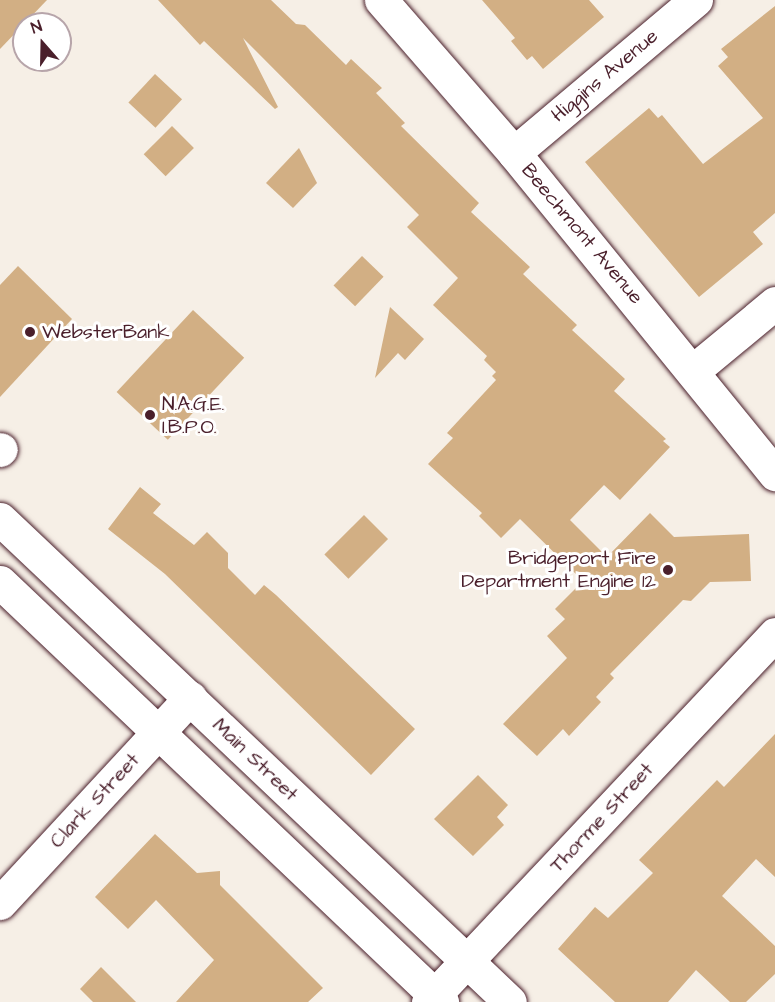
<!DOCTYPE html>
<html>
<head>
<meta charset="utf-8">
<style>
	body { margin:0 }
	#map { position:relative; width:775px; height:1002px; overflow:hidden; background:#f6efe6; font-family:"Architects Daughter",sans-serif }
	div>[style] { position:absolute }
	.building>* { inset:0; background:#d2af84; transform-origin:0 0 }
	.roads { filter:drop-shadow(0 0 2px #4a1f2b) drop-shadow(0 0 2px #4a1f2b) }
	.minor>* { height:33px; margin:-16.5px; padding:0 16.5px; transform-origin:16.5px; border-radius:16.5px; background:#fff }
	.major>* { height:33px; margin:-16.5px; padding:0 16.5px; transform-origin:16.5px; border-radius:16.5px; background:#fff }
	.dots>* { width:16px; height:16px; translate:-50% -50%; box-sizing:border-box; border:3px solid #fff; border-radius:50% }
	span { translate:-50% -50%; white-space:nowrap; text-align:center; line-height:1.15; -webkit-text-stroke:6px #fff; paint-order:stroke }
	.street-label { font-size:20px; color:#4a1f2b }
	.poi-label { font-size:20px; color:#4a1f2b }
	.left { translate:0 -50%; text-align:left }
	.right { translate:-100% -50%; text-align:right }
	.north { position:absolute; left:12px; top:12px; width:60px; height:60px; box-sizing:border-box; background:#fff; border:2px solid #b7a5aa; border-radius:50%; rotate:340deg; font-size:16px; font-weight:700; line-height:24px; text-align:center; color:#4a1f2b }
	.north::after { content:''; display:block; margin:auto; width:21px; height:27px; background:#4a1f2b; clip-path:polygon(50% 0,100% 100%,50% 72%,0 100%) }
</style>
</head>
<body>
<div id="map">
	<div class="building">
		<i style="clip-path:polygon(0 0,47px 0,0 49px)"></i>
		<i style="clip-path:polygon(158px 0,271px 0,296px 24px,305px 25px,346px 65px,351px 59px,382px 88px,376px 93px,405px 123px,401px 126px,479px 203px,471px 212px,530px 267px,523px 274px,577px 325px,572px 330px,625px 379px,614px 391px,666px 439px,663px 441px,670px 447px,620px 500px,604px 485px,570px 520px,607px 557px,650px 513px,674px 537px,749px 534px,751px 581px,710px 582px,691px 601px,683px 600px,610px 674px,614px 678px,596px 697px,601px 702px,569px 736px,563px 729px,537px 756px,503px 724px,567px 658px,547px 636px,565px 619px,555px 609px,583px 581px,520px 519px,501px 538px,479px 516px,482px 513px,428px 464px,453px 438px,447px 433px,496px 380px,492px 376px,496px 372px,484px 360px,487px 356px,433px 305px,458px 278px,407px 227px,419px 215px,243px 38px,278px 107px,275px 109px,204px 41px,200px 45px)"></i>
		<i style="clip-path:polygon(482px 0,589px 0,604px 17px,543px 69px,532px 56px,527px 60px,511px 41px,515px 38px)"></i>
		<i style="clip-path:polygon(775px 6px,775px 213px,753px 232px,763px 244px,699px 297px,585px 162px,649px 108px,658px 118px,662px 115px,703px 164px,763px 118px,718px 66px,728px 57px,721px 49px)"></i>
		<i style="left:155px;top:74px;width:37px;height:39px;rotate:43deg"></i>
		<i style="left:172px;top:126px;width:31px;height:40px;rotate:45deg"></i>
		<i style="clip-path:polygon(299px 148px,317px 183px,293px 208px,266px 183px)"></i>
		<i style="left:362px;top:256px;width:30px;height:41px;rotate:44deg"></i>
		<i style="clip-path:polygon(18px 266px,72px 319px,0 397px,0 285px)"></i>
		<i style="clip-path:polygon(390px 307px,424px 339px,405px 360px,398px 353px,375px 378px)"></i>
		<i style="left:193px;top:310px;width:70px;height:112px;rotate:43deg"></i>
		<i style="clip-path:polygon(140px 487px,161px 504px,153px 513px,194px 545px,207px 532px,228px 553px,228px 568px,255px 595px,264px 585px,276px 595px,415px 729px,371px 775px,165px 574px,108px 529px)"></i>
		<i style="left:364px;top:515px;width:34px;height:56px;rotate:45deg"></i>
		<i style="clip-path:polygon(775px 734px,775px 877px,756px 859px,722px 896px,775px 946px,775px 974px,746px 1002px,730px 1002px,696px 970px,668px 1002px,615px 1002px,558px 949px,595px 907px,608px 918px,653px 873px,639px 860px,717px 780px,724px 787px)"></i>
		<i style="clip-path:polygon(478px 775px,508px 805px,497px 817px,504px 825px,473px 856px,434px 819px)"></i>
		<i style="clip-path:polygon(155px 834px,197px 873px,220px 871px,220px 885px,323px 988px,308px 1002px,176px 1002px,214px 960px,156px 900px,128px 929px,95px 897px)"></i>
		<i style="clip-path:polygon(101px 967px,136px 1002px,93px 1002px,80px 989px)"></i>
	</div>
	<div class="roads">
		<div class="minor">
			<i style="left:381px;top:0;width:203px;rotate:49deg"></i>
			<i style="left:514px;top:153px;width:414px;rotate:50.9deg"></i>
			<i style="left:514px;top:153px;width:238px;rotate:-40.1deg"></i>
			<i style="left:694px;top:370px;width:105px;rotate:-39.6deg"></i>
			<i style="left:0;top:450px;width:1px;rotate:-45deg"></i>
			<i style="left:0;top:903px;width:280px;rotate:-47.2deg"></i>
			<i style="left:428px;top:1002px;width:506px;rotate:-46.68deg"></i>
		</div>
		<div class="major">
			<i style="left:0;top:519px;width:702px;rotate:43.44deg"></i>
			<i style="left:0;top:582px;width:610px;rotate:43.54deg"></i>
		</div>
	</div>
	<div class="dots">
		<i style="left:30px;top:332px;background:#4a1f2b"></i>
		<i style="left:150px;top:415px;background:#4a1f2b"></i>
		<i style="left:668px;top:570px;background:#4a1f2b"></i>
	</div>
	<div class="street-label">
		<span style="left:605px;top:76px;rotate:-40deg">Higgins Avenue</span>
		<span style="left:582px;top:234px;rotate:50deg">Beechmont Avenue</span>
		<span style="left:255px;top:760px;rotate:44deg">Main Street</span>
		<span style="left:95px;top:801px;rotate:-47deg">Clark Street</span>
		<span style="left:602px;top:818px;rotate:-47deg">Thorme Street</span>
	</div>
	<div class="poi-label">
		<span class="left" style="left:42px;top:332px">WebsterBank</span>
		<span class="left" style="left:162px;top:416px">N.A.G.E.<br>I.B.P.O.</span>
		<span class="right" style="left:656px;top:570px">Bridgeport Fire<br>Department Engine 12</span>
	</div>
	<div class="north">N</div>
</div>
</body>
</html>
